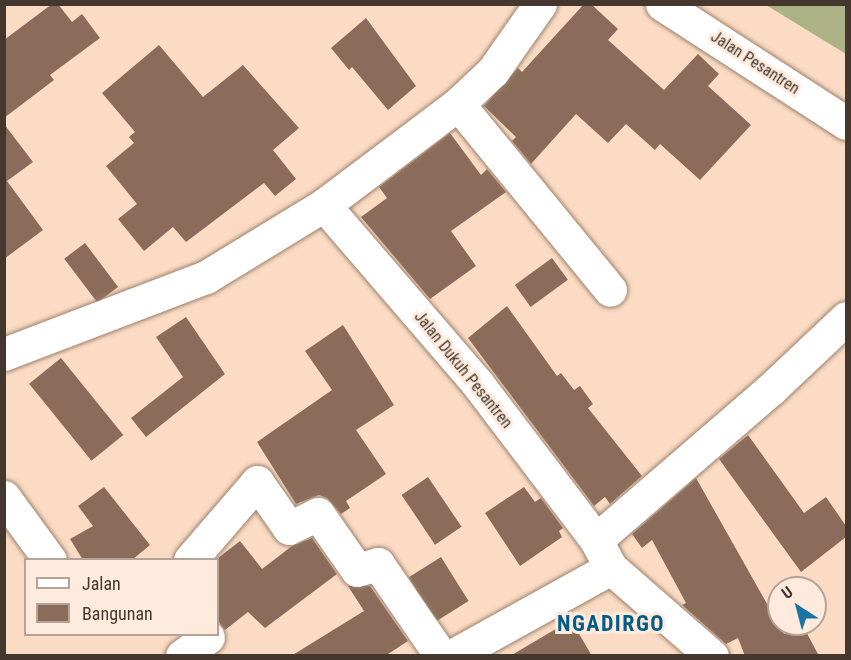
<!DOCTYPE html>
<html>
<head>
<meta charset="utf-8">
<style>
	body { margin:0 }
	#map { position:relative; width:851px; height:660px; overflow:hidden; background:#fbdbc4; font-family:"Roboto Condensed",sans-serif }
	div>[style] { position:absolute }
	.forest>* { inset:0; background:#adb286 }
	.building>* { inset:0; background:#8b6c5a; transform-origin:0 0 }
	.roads { filter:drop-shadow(0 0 2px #9d806b) drop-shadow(0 0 2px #9d806b) }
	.minor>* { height:33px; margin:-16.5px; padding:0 16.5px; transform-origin:16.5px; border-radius:16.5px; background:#fff }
	.secondary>* { height:33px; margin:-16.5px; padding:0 16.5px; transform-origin:16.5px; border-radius:16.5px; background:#fff }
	span { translate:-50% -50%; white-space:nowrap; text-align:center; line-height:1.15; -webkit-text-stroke:6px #ffebdd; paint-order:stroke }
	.street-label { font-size:16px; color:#44372e }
	.district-label { font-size:22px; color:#015d87; font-weight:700; letter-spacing:1.5px }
	.frame { position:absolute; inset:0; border:6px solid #44372e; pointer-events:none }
	.legend { position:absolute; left:24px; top:558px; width:195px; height:78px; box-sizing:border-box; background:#ffebdd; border:2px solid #b4a397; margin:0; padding:8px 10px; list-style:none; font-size:18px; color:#44372e }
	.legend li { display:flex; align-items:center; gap:12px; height:30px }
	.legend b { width:30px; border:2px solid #b4a397 }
	.north { position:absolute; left:767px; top:576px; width:60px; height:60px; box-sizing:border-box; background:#ffebdd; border:2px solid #b4a397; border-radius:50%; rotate:324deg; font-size:16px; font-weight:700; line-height:24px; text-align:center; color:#44372e }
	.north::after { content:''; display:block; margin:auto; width:21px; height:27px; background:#1a74a3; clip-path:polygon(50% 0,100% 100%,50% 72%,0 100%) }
</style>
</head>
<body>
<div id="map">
	<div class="forest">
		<i style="clip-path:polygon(766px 5px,846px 5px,846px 54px)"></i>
	</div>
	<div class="building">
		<i style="clip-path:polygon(52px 4px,58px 4px,72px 22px,82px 14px,100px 38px,50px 75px,54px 80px,4px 118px,4px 40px)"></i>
		<i style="clip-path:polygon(584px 4px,591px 4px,618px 29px,608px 40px,664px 90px,698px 54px,719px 74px,708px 86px,751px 125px,700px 180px,660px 144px,655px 150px,626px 124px,608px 143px,576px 114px,531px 164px,512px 141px,516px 137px,484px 106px,518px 68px,522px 72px)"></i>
		<i style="clip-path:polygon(366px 18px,416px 86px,388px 110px,352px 67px,349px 70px,331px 48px)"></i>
		<i style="clip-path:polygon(159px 45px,203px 97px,243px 65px,299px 128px,273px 150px,296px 179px,275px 196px,264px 183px,186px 242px,173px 227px,144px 251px,118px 219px,137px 204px,106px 166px,134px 143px,129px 137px,135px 132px,102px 93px)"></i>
		<i style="clip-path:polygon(4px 124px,33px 162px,7px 181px,43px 230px,4px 259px)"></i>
		<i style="clip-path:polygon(450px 133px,481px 175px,487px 169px,506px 192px,451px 231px,476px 266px,430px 299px,361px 217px,387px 198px,379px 187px)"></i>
		<i style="left:85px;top:243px;width:55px;height:26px;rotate:53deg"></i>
		<i style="left:552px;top:258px;width:27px;height:46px;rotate:54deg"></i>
		<i style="clip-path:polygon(507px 306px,557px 376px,561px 373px,574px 390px,580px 386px,593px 404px,588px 408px,642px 476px,610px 504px,605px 497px,594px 506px,468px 338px)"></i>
		<i style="clip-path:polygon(186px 317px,225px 374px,146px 437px,131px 418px,183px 377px,156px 337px)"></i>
		<i style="clip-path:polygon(343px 325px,394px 405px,356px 430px,386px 474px,346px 501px,350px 508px,341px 514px,327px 498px,319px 495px,296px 504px,257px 442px,332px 390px,305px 351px)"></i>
		<i style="left:61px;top:358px;width:99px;height:41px;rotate:51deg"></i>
		<i style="clip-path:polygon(748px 435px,804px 513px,826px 497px,846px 526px,846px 537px,801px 572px,719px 459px)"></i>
		<i style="left:428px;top:477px;width:60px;height:32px;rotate:56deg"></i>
		<i style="clip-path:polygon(696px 478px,784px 634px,802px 624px,819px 656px,745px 656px,738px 638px,726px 644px,682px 605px,686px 603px,652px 540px,642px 548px,632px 534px)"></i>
		<i style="clip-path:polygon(104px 487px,150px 545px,132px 560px,83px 560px,70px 539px,93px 526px,78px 506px)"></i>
		<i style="clip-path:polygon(524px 487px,535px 502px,541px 498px,563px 528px,559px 531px,562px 537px,520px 566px,485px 513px)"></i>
		<i style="clip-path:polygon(312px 538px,337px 574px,265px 628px,248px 612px,225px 630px,218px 621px,218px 558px,240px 541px,262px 569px,292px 546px)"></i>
		<i style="left:441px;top:557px;width:52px;height:38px;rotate:58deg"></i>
		<i style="clip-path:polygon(348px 586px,370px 586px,408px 641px,385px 656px,291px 656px,364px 611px)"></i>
		<i style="clip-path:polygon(571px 620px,592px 656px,510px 656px)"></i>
	</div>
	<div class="roads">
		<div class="minor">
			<i style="left:458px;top:104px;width:240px;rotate:50.7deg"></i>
			<i style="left:324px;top:205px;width:235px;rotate:49.3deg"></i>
			<i style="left:477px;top:383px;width:197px;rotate:52.8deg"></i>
			<i style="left:596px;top:540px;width:32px;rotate:62deg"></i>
			<i style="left:611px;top:568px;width:134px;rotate:41.1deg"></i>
			<i style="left:4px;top:354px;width:216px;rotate:-20.9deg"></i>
			<i style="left:206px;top:277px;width:138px;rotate:-31.4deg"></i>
			<i style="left:324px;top:205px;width:168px;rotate:-37deg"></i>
			<i style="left:458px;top:104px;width:48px;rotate:-43.3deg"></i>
			<i style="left:493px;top:71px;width:82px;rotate:-55deg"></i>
			<i style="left:4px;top:497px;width:78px;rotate:53.9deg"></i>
			<i style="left:596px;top:540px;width:231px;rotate:-40.8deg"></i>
			<i style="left:771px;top:389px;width:103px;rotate:-43.4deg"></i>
			<i style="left:190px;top:560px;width:103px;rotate:-49.3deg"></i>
			<i style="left:257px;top:482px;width:56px;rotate:55.2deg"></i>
			<i style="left:289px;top:528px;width:32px;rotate:-26deg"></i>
			<i style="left:318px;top:514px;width:68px;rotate:55.1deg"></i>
			<i style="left:357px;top:570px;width:22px;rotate:-16deg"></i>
			<i style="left:378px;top:564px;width:112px;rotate:55.6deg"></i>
			<i style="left:182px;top:656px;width:32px;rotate:-36deg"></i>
			<i style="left:452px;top:656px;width:182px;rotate:-29deg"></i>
		</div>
		<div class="secondary">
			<i style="left:662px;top:4px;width:219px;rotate:32.9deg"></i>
		</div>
	</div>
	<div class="street-label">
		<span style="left:755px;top:63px;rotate:33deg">Jalan Pesantren</span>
		<span style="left:463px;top:370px;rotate:51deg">Jalan Dukuh Pesantren</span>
	</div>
	<div class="district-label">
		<span style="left:611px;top:624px">NGADIRGO</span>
	</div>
	<div class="frame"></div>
	<ul class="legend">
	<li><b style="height:8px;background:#fff"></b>Jalan</li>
	<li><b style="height:16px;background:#8b6c5a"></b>Bangunan</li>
	</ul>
	<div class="north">U</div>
</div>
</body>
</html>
